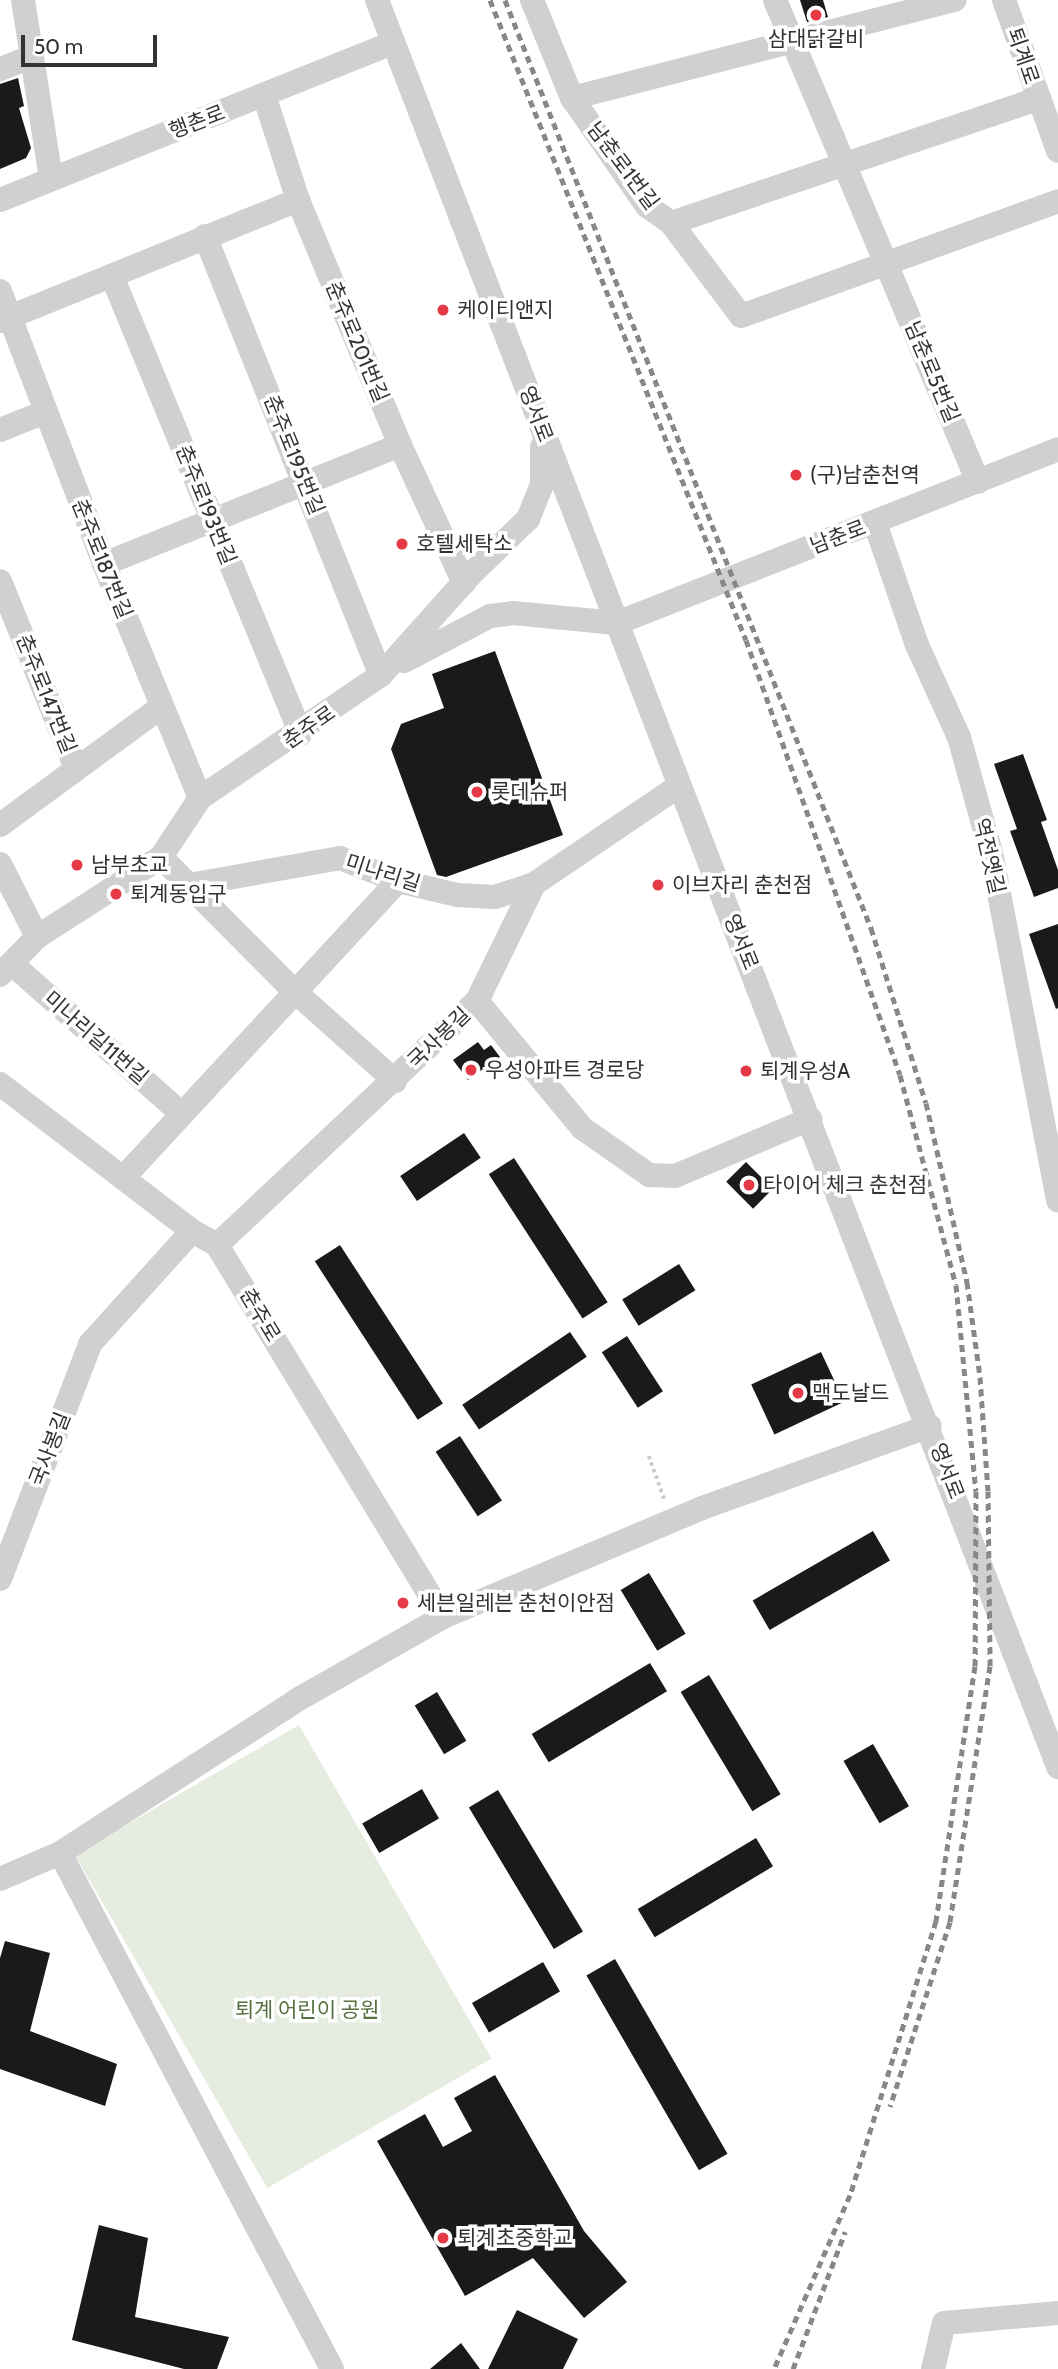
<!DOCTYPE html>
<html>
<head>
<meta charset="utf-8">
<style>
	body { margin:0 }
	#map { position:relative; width:1058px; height:2369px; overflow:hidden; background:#fff; font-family:Cabin,"Noto Sans KR",sans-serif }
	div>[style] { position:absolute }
	.green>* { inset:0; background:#e6ecdf; transform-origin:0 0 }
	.building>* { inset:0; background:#1a1a1a; transform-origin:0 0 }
	.path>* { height:3.5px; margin-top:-1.75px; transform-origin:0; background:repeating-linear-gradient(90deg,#cdcdcd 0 3.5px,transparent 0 7px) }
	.minor>* { height:24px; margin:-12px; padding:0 12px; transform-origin:12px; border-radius:12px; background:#d0d0d0 }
	.rail>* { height:5px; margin-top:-2.5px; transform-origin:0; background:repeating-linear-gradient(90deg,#888 0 7px,transparent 0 12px) }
	.dots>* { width:19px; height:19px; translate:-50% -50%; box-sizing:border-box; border:4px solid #fff; border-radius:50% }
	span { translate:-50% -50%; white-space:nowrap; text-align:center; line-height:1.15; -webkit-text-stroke:7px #fff; paint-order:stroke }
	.poi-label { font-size:21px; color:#333 }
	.left { translate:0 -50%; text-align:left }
	.street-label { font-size:21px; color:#333 }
	.park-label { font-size:21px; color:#56703f }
	.scale { position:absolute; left:21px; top:35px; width:136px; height:32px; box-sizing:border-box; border:4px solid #333; border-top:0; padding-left:9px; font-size:21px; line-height:24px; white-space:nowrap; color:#333; -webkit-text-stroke:5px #fff; paint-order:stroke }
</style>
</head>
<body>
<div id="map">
	<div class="green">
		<i style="left:299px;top:1725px;width:385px;height:259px;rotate:60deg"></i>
	</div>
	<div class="building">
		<i style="clip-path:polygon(800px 0,823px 0,828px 17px,807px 22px)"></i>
		<i style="clip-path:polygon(18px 78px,24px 106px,19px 108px,31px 148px,26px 158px,0 169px,0 84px)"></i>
		<i style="clip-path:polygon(495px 651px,563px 835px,446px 877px,437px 875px,391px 749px,401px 724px,444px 708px,432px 674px)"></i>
		<i style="clip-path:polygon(1023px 754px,1047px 820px,1041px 822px,1058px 870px,1058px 888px,1034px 897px,1010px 831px,1017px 829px,994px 764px)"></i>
		<i style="clip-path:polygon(1058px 924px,1058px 1008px,1056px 1009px,1029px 934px)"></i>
		<i style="clip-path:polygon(478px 1042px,484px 1050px,491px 1045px,500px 1057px,468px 1080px,453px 1060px)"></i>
		<i style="left:464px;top:1133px;width:30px;height:77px;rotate:56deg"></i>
		<i style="left:514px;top:1158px;width:172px;height:30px;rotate:57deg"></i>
		<i style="left:746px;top:1162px;width:38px;height:28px;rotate:45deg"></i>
		<i style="left:340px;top:1245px;width:189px;height:30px;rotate:57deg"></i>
		<i style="left:679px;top:1264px;width:31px;height:67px;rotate:58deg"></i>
		<i style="left:570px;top:1332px;width:30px;height:130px;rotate:56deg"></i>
		<i style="left:627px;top:1336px;width:66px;height:30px;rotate:57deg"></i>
		<i style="left:821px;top:1352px;width:55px;height:77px;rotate:65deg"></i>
		<i style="left:460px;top:1436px;width:77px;height:29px;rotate:57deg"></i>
		<i style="left:873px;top:1531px;width:34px;height:139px;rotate:60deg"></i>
		<i style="left:649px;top:1573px;width:71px;height:33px;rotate:59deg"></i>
		<i style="left:650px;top:1663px;width:33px;height:138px;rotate:59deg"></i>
		<i style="left:709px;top:1675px;width:139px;height:33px;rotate:59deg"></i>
		<i style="left:437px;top:1692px;width:57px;height:26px;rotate:59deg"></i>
		<i style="left:873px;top:1744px;width:72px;height:34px;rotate:60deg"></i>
		<i style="left:422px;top:1789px;width:34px;height:69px;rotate:60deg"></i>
		<i style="left:498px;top:1790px;width:165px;height:34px;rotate:59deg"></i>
		<i style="left:756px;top:1838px;width:33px;height:138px;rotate:59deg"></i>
		<i style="clip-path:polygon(5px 1941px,50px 1953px,30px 2031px,117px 2064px,105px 2106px,0 2069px,0 1958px)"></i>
		<i style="left:615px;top:1959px;width:225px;height:33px;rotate:60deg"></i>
		<i style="left:543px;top:1962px;width:34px;height:82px;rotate:60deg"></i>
		<i style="clip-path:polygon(495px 2075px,584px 2231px,627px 2282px,584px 2318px,533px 2258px,465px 2296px,377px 2141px,425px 2114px,443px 2147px,472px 2131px,454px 2098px)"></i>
		<i style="clip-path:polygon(99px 2225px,148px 2238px,135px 2317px,229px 2337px,217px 2369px,184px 2369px,72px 2340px)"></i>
		<i style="clip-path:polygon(517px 2310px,578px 2339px,563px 2369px,488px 2369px)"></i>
		<i style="clip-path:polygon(461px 2343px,480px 2369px,430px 2369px)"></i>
	</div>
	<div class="path">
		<i style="left:649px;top:1456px;width:48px;rotate:70.4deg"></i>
	</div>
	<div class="minor">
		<i style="left:23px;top:0;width:181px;rotate:81.1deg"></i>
		<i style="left:377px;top:0;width:1894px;rotate:68.92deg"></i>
		<i style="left:532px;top:0;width:106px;rotate:67.8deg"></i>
		<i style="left:572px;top:98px;width:131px;rotate:55.2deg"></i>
		<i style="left:647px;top:206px;width:29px;rotate:35deg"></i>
		<i style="left:671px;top:223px;width:116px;rotate:53deg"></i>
		<i style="left:741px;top:316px;width:337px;rotate:-19.9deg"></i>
		<i style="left:775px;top:0;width:523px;rotate:67.16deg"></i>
		<i style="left:1004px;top:0;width:160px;rotate:70.3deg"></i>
		<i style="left:0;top:69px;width:34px;rotate:-21deg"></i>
		<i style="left:264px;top:95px;width:110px;rotate:72.1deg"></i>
		<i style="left:298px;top:200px;width:265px;rotate:67.4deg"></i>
		<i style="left:400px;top:445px;width:152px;rotate:65.1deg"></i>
		<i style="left:572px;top:98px;width:395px;rotate:-14.4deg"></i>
		<i style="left:0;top:200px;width:423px;rotate:-21.8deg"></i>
		<i style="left:671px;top:223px;width:387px;rotate:-18.7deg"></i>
		<i style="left:205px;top:236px;width:473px;rotate:68.2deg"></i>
		<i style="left:112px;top:276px;width:495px;rotate:67.6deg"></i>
		<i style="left:0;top:291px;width:292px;rotate:69.1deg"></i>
		<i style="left:104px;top:564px;width:253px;rotate:67.7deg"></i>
		<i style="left:0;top:321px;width:322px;rotate:-22.1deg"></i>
		<i style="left:0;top:430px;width:48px;rotate:-21.8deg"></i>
		<i style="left:875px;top:523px;width:129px;rotate:71deg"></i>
		<i style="left:917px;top:645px;width:101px;rotate:65.5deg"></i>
		<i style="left:959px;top:737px;width:119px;rotate:74.5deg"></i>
		<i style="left:991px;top:852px;width:355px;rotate:79.1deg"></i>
		<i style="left:104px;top:564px;width:319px;rotate:-21.9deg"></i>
		<i style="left:0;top:581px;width:202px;rotate:67.9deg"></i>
		<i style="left:404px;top:661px;width:97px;rotate:-27.6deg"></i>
		<i style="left:490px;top:616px;width:23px;rotate:-7deg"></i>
		<i style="left:513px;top:613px;width:104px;rotate:5.5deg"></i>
		<i style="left:617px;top:623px;width:474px;rotate:-21.5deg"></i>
		<i style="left:0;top:825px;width:200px;rotate:-36.2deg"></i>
		<i style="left:161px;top:857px;width:187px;rotate:45.2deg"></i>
		<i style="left:293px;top:990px;width:137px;rotate:41.7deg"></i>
		<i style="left:0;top:864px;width:82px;rotate:63.1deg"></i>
		<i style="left:189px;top:885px;width:153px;rotate:-10.1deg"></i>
		<i style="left:340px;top:858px;width:62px;rotate:21.6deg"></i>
		<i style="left:398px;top:881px;width:61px;rotate:13.3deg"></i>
		<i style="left:457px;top:895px;width:38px;rotate:3deg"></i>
		<i style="left:495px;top:897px;width:41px;rotate:-18.4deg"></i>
		<i style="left:12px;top:964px;width:224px;rotate:41.4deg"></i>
		<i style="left:0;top:975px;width:53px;rotate:-45.8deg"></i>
		<i style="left:37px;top:937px;width:148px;rotate:-32.8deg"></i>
		<i style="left:161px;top:857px;width:71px;rotate:-56.5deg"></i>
		<i style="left:200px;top:798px;width:219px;rotate:-34.2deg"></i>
		<i style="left:381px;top:675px;width:134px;rotate:-48.3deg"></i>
		<i style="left:470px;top:575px;width:81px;rotate:-44deg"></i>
		<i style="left:528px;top:519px;width:38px;rotate:-68deg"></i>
		<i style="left:542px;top:484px;width:37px;rotate:-90deg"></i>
		<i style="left:477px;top:1001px;width:165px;rotate:50.4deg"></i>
		<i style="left:582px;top:1128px;width:82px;rotate:35deg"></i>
		<i style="left:649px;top:1175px;width:26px;rotate:2deg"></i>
		<i style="left:675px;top:1176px;width:147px;rotate:-22.9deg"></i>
		<i style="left:0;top:1084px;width:242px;rotate:37.4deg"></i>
		<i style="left:192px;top:1231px;width:29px;rotate:29deg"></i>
		<i style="left:217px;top:1245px;width:435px;rotate:58.7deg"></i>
		<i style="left:123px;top:1178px;width:405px;rotate:-47.2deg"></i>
		<i style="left:217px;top:1245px;width:357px;rotate:-43.2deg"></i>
		<i style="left:477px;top:1001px;width:130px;rotate:-64deg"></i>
		<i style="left:534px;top:884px;width:175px;rotate:-34.1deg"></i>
		<i style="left:0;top:1579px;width:252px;rotate:-69deg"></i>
		<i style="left:90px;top:1344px;width:152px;rotate:-47.9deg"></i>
		<i style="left:60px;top:1853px;width:583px;rotate:62.2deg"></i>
		<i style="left:0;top:1879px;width:65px;rotate:-23.4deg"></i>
		<i style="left:60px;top:1853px;width:282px;rotate:-32.8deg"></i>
		<i style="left:297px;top:1700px;width:168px;rotate:-29.6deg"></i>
		<i style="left:443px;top:1617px;width:281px;rotate:-22.8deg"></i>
		<i style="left:702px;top:1508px;width:242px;rotate:-19.8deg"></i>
		<i style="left:933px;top:2369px;width:47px;rotate:-76.6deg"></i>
		<i style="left:944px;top:2323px;width:114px;rotate:-5deg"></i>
	</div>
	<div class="rail">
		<i style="left:490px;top:0;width:689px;rotate:68.2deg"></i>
		<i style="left:746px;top:640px;width:461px;rotate:70.5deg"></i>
		<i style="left:900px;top:1075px;width:217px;rotate:75.1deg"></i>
		<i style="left:956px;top:1285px;width:207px;rotate:84.5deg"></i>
		<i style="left:976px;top:1491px;width:175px;rotate:90.3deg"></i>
		<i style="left:975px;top:1666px;width:258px;rotate:98.7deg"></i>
		<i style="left:936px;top:1921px;width:287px;rotate:107.4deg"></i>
		<i style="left:850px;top:2195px;width:190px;rotate:113.6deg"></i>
		<i style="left:505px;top:0;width:998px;rotate:68.48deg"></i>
		<i style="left:871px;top:928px;width:183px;rotate:72.6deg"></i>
		<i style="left:926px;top:1103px;width:184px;rotate:77.1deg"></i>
		<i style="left:967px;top:1282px;width:96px;rotate:82.2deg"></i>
		<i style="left:980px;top:1377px;width:114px;rotate:86deg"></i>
		<i style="left:988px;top:1491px;width:175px;rotate:89.3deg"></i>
		<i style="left:990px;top:1666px;width:259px;rotate:98.9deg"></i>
		<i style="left:950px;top:1922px;width:194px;rotate:108deg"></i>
		<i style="left:793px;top:2369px;width:147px;rotate:-69.2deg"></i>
	</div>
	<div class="dots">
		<i style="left:816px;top:15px;background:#e63946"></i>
		<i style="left:443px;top:310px;background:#e63946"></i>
		<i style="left:796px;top:475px;background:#e63946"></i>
		<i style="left:402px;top:544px;background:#e63946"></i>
		<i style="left:477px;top:792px;background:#e63946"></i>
		<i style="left:77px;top:865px;background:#e63946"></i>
		<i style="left:658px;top:885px;background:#e63946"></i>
		<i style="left:116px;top:894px;background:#e63946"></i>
		<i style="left:471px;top:1070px;background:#e63946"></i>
		<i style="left:746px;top:1071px;background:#e63946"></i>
		<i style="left:749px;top:1185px;background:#e63946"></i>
		<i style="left:798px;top:1393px;background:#e63946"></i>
		<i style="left:403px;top:1603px;background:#e63946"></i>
		<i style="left:443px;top:2238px;background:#e63946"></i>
	</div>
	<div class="poi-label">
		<span style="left:816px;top:39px">삼대닭갈비</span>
		<span class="left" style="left:457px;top:310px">케이티앤지</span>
		<span class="left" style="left:810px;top:475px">(구)남춘천역</span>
		<span class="left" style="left:416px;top:544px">호텔세탁소</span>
		<span class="left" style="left:491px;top:792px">롯데슈퍼</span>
		<span class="left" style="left:91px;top:865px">남부초교</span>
		<span class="left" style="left:672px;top:885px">이브자리 춘천점</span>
		<span class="left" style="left:130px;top:894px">퇴계동입구</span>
		<span class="left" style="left:485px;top:1070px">우성아파트 경로당</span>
		<span class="left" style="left:760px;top:1071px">퇴계우성A</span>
		<span class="left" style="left:763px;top:1185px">타이어 체크 춘천점</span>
		<span class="left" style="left:812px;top:1393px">맥도날드</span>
		<span class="left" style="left:417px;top:1603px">세븐일레븐 춘천이안점</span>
		<span class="left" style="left:457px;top:2238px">퇴계초중학교</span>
	</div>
	<div class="street-label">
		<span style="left:1023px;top:56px;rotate:71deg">퇴계로</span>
		<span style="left:197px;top:122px;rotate:-21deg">행촌로</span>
		<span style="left:623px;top:166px;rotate:53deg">남춘로1번길</span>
		<span style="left:357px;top:342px;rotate:67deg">춘주로201번길</span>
		<span style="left:932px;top:372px;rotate:67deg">남춘로5번길</span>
		<span style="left:536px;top:414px;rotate:69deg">영서로</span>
		<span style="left:294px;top:455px;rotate:68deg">춘주로195번길</span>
		<span style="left:206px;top:505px;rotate:68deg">춘주로193번길</span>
		<span style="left:838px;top:537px;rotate:-21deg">남춘로</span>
		<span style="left:102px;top:559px;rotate:68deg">춘주로187번길</span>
		<span style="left:46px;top:694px;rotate:68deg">춘주로147번길</span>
		<span style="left:309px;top:727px;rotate:-35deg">춘주로</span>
		<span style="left:989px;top:856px;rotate:77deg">역전옛길</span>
		<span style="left:383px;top:873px;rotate:18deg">미나리길</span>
		<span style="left:741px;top:942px;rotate:68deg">영서로</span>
		<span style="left:96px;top:1038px;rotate:41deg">미나리길11번길</span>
		<span style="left:439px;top:1038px;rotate:-44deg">국사봉길</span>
		<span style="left:260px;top:1315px;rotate:59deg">춘주로</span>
		<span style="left:50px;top:1449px;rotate:-69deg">국사봉길</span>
		<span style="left:947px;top:1471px;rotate:69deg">영서로</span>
	</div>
	<div class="park-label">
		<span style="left:307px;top:2010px">퇴계 어린이 공원</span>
	</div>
	<div class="scale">50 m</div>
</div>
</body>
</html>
